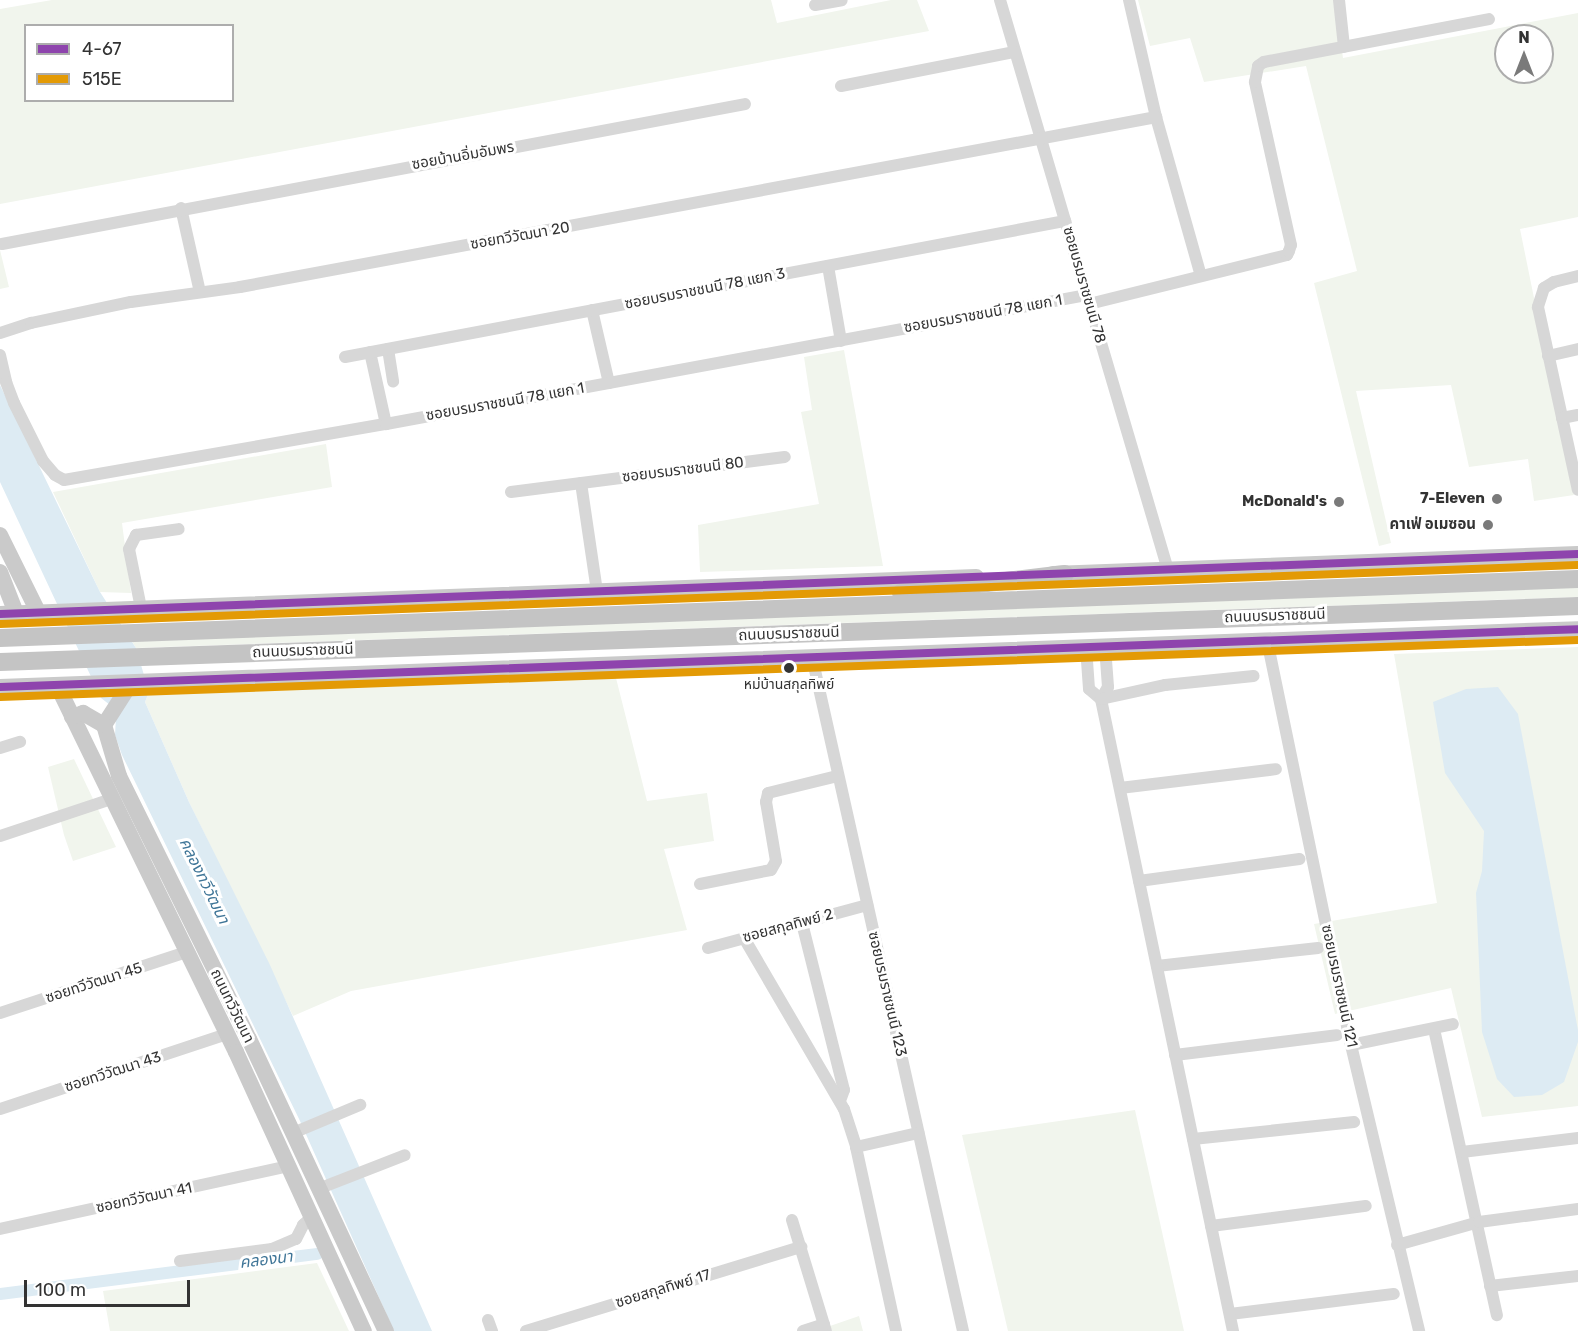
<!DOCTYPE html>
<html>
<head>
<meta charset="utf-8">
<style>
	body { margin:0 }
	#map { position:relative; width:1578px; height:1331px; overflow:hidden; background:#fff; font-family:Rubik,"Noto Sans Thai",sans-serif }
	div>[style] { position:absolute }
	.green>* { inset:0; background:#f1f5ed }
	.water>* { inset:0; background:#ddebf3 }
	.canal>* { height:12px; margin:-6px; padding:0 6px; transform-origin:6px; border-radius:6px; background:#ddebf3 }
	.minor>* { height:12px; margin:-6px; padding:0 6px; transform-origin:6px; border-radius:6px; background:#d7d7d7 }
	.major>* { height:16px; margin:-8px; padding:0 8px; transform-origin:8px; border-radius:8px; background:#cacaca }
	.highway>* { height:18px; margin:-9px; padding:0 9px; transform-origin:9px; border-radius:9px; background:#c4c4c4 }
	.bus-1>* { height:8px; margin:-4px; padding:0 4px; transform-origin:4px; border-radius:4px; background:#8e44ad }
	.bus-2>* { height:8px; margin:-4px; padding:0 4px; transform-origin:4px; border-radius:4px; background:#e39a05 }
	.dots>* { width:16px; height:16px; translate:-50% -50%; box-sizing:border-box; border:3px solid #fff; border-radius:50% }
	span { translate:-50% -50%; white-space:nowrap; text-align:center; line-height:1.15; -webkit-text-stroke:6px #fff; paint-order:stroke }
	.bus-label { font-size:14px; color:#333 }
	.street-label { font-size:15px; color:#333 }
	.poi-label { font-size:15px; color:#333; font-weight:700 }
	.right { translate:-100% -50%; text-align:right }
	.water-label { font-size:16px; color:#3f7597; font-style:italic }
	.legend { position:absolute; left:24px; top:24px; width:210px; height:78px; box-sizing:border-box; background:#fff; border:2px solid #adadad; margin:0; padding:8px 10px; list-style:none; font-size:18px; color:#333 }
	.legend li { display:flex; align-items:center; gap:12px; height:30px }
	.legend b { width:30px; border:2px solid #adadad }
	.north { position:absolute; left:1494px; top:24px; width:60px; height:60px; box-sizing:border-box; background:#fff; border:2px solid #adadad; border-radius:50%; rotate:0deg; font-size:16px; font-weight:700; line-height:24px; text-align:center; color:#333 }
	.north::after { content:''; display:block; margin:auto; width:21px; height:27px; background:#7a7a7a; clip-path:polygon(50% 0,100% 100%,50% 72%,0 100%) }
	.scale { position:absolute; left:24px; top:1280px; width:166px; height:27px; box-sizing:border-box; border:3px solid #333; border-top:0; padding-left:8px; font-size:18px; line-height:21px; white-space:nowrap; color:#333; -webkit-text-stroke:4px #fff; paint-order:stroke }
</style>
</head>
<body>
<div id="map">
	<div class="green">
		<i style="clip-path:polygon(evenodd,52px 0,771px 0,777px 23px,891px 0,917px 0,929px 31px,0 204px,0 9px,52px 0,26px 26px,232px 26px,232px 100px,26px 100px,26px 26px)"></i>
		<i style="clip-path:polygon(evenodd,1138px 0,1335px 0,1343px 58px,1578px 13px,1578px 217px,1520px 229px,1574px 495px,1534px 501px,1528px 459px,1469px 467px,1451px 385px,1356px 391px,1391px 543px,1379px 546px,1314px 283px,1357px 271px,1306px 66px,1204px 82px,1190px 38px,1150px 46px,1138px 0,1506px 36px,1542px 36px,1542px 72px,1506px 72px,1506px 36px)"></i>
		<i style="clip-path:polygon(0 250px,9px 287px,0 289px)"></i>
		<i style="clip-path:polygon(844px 350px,883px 566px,700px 572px,698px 525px,819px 504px,801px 412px,812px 410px,804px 357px)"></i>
		<i style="clip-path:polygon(326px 444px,332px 487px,122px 523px,131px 593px,100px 592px,53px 492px)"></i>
		<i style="clip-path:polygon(1578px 584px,1578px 597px,136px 648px,130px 638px)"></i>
		<i style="clip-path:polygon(1578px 647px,1578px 1106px,1482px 1117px,1451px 988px,1335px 1014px,1314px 924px,1437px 903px,1394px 654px)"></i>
		<i style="clip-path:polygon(616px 678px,647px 801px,707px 793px,714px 841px,664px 849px,687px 930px,351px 991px,293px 1016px,189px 802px,145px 702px,149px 692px)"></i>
		<i style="clip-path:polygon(74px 759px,116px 847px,73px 861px,64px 835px,48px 767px)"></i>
		<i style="clip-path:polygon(1135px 1110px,1184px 1331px,1008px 1331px,962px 1135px)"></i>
		<i style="clip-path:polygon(317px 1263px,349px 1331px,110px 1331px,103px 1291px)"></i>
		<i style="clip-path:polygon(859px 1316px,863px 1331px,832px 1331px,830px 1326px)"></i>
	</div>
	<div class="water">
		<i style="clip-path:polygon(0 385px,100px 592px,136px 648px,149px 692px,145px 702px,189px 802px,270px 965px,432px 1331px,394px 1331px,300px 1121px,122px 755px,115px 735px,116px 717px,119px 712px,101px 698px,0 482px)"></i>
		<i style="clip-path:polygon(1498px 687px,1518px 714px,1578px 1030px,1578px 1042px,1564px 1082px,1542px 1095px,1514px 1097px,1497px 1079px,1482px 1032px,1476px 893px,1482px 871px,1484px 831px,1445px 773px,1433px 702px,1466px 689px)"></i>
	</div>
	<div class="canal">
		<i style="left:0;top:1294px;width:320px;rotate:-7.2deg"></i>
	</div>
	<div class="minor">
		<i style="left:1000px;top:0;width:594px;rotate:73.58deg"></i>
		<i style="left:1129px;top:0;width:120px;rotate:77deg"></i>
		<i style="left:1156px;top:117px;width:165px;rotate:74.2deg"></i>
		<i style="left:1339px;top:0;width:47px;rotate:83.9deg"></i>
		<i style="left:815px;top:5px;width:27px;rotate:-10deg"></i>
		<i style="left:841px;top:86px;width:177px;rotate:-11.1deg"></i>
		<i style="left:181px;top:208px;width:86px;rotate:77.3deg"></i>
		<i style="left:2px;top:244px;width:756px;rotate:-10.67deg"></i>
		<i style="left:828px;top:266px;width:76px;rotate:80.2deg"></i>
		<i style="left:1578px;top:276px;width:25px;rotate:166deg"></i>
		<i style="left:1554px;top:282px;width:12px;rotate:149deg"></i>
		<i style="left:1544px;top:288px;width:20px;rotate:108deg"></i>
		<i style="left:1538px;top:307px;width:187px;rotate:77.7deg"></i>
		<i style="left:1089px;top:304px;width:204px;rotate:-13.9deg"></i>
		<i style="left:1287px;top:255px;width:4px;rotate:-63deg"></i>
		<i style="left:1289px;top:251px;width:6px;rotate:-72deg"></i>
		<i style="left:1291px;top:245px;width:167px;rotate:-102.5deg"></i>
		<i style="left:1255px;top:82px;width:16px;rotate:-79deg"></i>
		<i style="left:1258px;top:66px;width:7px;rotate:-34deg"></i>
		<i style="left:1264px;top:62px;width:229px;rotate:-10.8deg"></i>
		<i style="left:592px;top:310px;width:75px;rotate:76.9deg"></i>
		<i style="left:0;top:333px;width:33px;rotate:-18deg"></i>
		<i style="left:31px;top:323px;width:102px;rotate:-11.9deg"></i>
		<i style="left:131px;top:302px;width:110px;rotate:-7.8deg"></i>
		<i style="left:240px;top:287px;width:932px;rotate:-10.51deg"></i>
		<i style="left:388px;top:349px;width:33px;rotate:81deg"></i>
		<i style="left:370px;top:352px;width:74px;rotate:77.5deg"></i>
		<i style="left:0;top:355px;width:28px;rotate:77deg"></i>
		<i style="left:6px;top:382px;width:22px;rotate:69deg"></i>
		<i style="left:14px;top:403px;width:65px;rotate:63.4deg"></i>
		<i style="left:43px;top:461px;width:18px;rotate:49deg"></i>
		<i style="left:55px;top:475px;width:10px;rotate:29deg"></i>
		<i style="left:64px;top:480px;width:327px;rotate:-9.9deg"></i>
		<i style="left:386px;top:424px;width:713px;rotate:-10.43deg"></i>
		<i style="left:1548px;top:356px;width:31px;rotate:-13deg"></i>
		<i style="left:345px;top:357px;width:733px;rotate:-10.7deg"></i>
		<i style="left:1562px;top:418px;width:16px;rotate:-11deg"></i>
		<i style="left:581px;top:483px;width:109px;rotate:81.6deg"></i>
		<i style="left:511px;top:492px;width:276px;rotate:-7.3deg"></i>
		<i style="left:141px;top:608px;width:60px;rotate:-101.5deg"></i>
		<i style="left:129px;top:549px;width:16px;rotate:-63deg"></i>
		<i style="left:136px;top:535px;width:43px;rotate:-7.9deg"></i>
		<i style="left:1267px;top:640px;width:414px;rotate:78.3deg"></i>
		<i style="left:1351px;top:1045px;width:294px;rotate:76.6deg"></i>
		<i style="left:1086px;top:647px;width:42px;rotate:85.9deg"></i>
		<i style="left:1089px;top:689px;width:16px;rotate:40deg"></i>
		<i style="left:1101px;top:699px;width:14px;rotate:-60deg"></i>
		<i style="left:1108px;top:687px;width:41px;rotate:-94.2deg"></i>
		<i style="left:812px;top:657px;width:691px;rotate:77.37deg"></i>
		<i style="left:0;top:748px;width:21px;rotate:-17deg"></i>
		<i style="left:1120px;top:788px;width:157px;rotate:-6.9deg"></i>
		<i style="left:0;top:836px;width:117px;rotate:-18.4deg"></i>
		<i style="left:1139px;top:881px;width:162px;rotate:-7.8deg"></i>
		<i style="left:700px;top:884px;width:72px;rotate:-11.2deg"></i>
		<i style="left:771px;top:870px;width:10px;rotate:-61deg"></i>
		<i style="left:776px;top:861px;width:60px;rotate:-99.6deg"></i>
		<i style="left:766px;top:802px;width:9px;rotate:-77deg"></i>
		<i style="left:768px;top:793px;width:72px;rotate:-13.7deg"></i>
		<i style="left:802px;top:923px;width:172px;rotate:75.9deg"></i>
		<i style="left:844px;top:1090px;width:12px;rotate:110deg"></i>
		<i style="left:744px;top:938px;width:198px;rotate:59.7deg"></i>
		<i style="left:844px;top:1109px;width:40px;rotate:72deg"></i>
		<i style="left:856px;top:1147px;width:188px;rotate:77.7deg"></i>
		<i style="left:708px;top:948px;width:165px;rotate:-15.1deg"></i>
		<i style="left:1157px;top:966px;width:162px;rotate:-6.4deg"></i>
		<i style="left:0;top:1013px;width:197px;rotate:-18.1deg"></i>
		<i style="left:1434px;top:1029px;width:293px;rotate:77.6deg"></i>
		<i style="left:1351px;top:1045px;width:104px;rotate:-11.6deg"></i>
		<i style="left:1175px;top:1055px;width:163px;rotate:-7deg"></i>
		<i style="left:0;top:1109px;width:239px;rotate:-18.3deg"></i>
		<i style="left:293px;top:1133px;width:73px;rotate:-22.7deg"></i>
		<i style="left:1193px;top:1139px;width:162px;rotate:-6deg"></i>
		<i style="left:856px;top:1147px;width:64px;rotate:-12.7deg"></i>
		<i style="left:1462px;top:1152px;width:117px;rotate:-6.9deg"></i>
		<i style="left:318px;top:1189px;width:93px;rotate:-21.3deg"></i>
		<i style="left:792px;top:1220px;width:116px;rotate:73deg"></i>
		<i style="left:1211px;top:1226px;width:156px;rotate:-7.4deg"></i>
		<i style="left:0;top:1229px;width:295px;rotate:-12.3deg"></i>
		<i style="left:1397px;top:1245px;width:85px;rotate:-15.7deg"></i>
		<i style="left:1479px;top:1222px;width:100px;rotate:-7.5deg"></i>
		<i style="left:180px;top:1261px;width:93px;rotate:-7.4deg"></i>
		<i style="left:272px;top:1249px;width:26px;rotate:-23deg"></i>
		<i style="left:296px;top:1239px;width:16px;rotate:-63deg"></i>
		<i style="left:303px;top:1225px;width:12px;rotate:-42deg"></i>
		<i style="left:1490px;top:1286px;width:89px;rotate:-6.5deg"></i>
		<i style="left:1230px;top:1314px;width:165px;rotate:-7deg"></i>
		<i style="left:488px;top:1320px;width:12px;rotate:70deg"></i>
		<i style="left:526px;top:1331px;width:288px;rotate:-17deg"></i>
		<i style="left:803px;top:1331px;width:22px;rotate:-18deg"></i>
		<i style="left:1233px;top:1331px;width:646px;rotate:-101.8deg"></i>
		<i style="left:1101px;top:699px;width:66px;rotate:-12.3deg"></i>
		<i style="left:1165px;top:685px;width:89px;rotate:-5.8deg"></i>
	</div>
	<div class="major">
		<i style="left:0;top:535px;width:86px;rotate:63.7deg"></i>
		<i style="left:0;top:572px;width:44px;rotate:68.7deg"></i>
		<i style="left:1053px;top:574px;width:525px;rotate:-2.18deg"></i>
		<i style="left:0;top:614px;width:977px;rotate:-2.17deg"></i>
		<i style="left:131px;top:683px;width:50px;rotate:122.7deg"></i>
		<i style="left:104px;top:725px;width:53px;rotate:73.6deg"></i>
		<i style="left:119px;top:776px;width:293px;rotate:63.7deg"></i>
		<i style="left:249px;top:1039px;width:323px;rotate:64.9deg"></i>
		<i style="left:57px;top:685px;width:408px;rotate:64deg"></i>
		<i style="left:236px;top:1052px;width:307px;rotate:65.4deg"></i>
		<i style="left:0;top:687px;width:1579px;rotate:-2.1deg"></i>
		<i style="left:72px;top:717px;width:12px;rotate:-20deg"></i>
		<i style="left:83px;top:713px;width:24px;rotate:30deg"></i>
	</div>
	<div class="highway">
		<i style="left:901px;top:593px;width:165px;rotate:-6.6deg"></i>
		<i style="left:0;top:638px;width:1579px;rotate:-2.14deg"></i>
		<i style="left:0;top:662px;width:1579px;rotate:-2.03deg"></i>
	</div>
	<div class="bus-1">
		<i style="left:0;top:614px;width:1579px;rotate:-2.18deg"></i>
		<i style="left:0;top:687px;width:1579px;rotate:-2.1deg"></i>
	</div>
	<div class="bus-2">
		<i style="left:0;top:624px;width:1579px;rotate:-2.14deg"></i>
		<i style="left:0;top:697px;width:1579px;rotate:-2.07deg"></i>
	</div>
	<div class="dots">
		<i style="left:1497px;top:499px;background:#7a7a7a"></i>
		<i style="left:1339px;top:502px;background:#7a7a7a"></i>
		<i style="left:1488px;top:525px;background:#7a7a7a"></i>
		<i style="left:789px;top:668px;background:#333"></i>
	</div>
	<div class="bus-label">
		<span style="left:789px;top:685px">หม่บ้านสกุลทิพย์</span>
	</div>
	<div class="street-label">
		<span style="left:463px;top:156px;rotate:-10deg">ซอยบ้านอิ่มอัมพร</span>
		<span style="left:520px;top:236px;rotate:-10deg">ซอยทวีวัฒนา 20</span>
		<span style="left:1084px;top:285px;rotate:74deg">ซอยบรมราชชนนี 78</span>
		<span style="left:705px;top:289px;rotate:-11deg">ซอยบรมราชชนนี 78 แยก 3</span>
		<span style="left:983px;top:314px;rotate:-10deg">ซอยบรมราชชนนี 78 แยก 1</span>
		<span style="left:505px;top:402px;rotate:-10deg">ซอยบรมราชชนนี 78 แยก 1</span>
		<span style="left:683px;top:470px;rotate:-7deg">ซอยบรมราชชนนี 80</span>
		<span style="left:1275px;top:616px;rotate:-2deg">ถนนบรมราชชนนี</span>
		<span style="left:789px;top:634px;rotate:-2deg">ถนนบรมราชชนนี</span>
		<span style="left:303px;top:651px;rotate:-2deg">ถนนบรมราชชนนี</span>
		<span style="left:788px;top:926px;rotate:-15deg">ซอยสกุลทิพย์ 2</span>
		<span style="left:94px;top:983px;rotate:-18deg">ซอยทวีวัฒนา 45</span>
		<span style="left:1339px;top:986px;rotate:78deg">ซอยบรมราชชนนี 121</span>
		<span style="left:887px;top:994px;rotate:77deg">ซอยบรมราชชนนี 123</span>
		<span style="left:232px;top:1006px;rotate:64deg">ถนนทวีวัฒนา</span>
		<span style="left:113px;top:1072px;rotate:-18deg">ซอยทวีวัฒนา 43</span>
		<span style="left:144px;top:1198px;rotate:-12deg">ซอยทวีวัฒนา 41</span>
		<span style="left:663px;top:1289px;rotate:-17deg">ซอยสกุลทิพย์ 17</span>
	</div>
	<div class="poi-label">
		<span class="right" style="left:1485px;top:499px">7-Eleven</span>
		<span class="right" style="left:1327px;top:502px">McDonald's</span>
		<span class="right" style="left:1476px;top:525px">คาเฟ่ อเมซอน</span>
	</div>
	<div class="water-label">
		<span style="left:204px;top:881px;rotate:64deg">คลองทวีวัฒนา</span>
		<span style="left:266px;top:1260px;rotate:-7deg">คลองนา</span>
	</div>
	<ul class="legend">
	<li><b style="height:8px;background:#8e44ad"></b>4-67</li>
	<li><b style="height:8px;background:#e39a05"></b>515E</li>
	</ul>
	<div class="north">N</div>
	<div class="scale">100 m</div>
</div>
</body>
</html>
